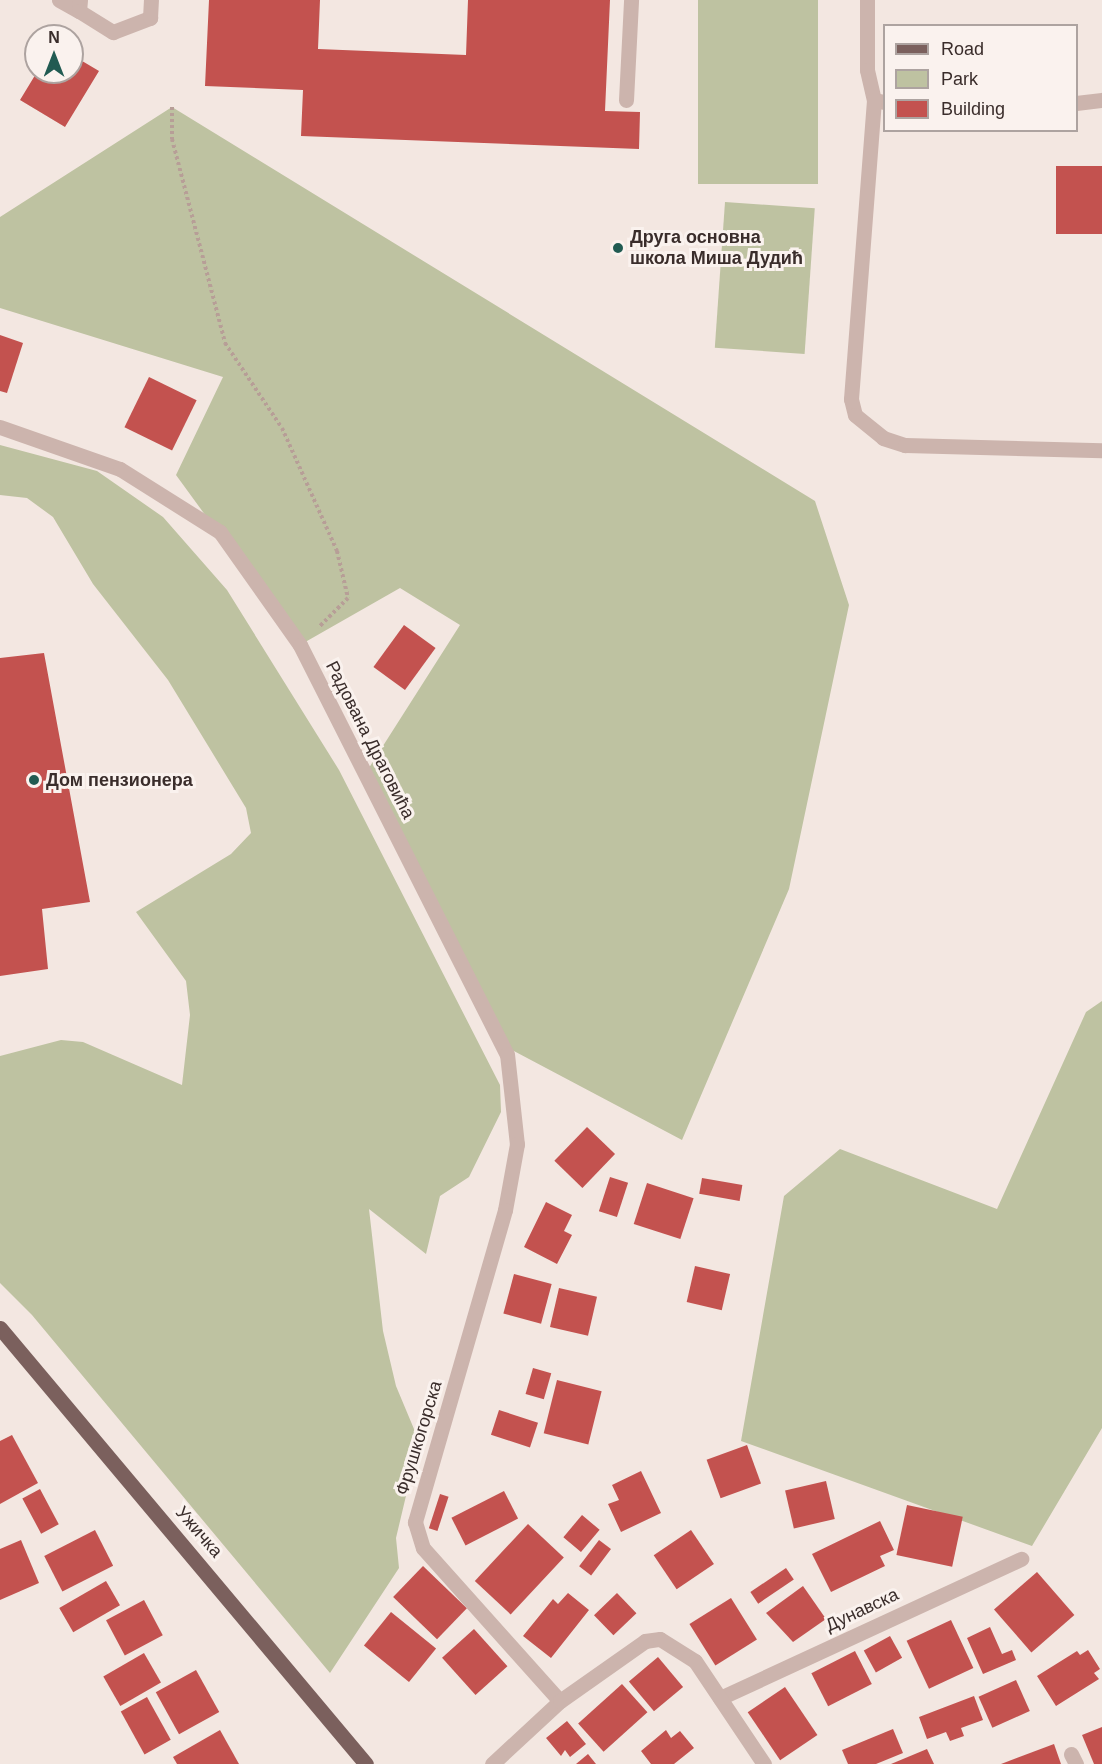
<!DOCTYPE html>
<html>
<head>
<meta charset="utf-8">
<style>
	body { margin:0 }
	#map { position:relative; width:1102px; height:1764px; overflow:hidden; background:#f3e7e1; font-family:Helvetica,sans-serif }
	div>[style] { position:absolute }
	.green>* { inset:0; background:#bec2a1; transform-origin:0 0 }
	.building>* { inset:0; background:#c3524f; transform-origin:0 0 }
	.path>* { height:4px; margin-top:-2px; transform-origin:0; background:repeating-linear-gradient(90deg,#b79e97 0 3px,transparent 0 6px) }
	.minor>* { height:15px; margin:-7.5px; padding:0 7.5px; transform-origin:7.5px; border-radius:7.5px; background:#ccb4ad }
	.major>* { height:15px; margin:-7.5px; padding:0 7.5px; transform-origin:7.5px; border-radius:7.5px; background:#7b605d }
	.dots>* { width:16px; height:16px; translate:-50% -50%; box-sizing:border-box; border:3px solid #faf2ee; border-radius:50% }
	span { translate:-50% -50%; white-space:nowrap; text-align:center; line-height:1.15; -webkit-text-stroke:6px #faf2ee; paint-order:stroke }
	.poi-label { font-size:18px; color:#3a2d2b; font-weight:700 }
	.left { translate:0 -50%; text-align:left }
	.street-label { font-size:18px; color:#3a2d2b }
	.legend { position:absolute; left:883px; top:24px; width:195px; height:108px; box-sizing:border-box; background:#faf2ee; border:2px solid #ada3a0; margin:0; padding:8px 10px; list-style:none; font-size:18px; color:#3a2d2b }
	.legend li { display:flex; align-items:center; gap:12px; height:30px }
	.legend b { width:30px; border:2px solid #ada3a0 }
	.north { position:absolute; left:24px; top:24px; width:60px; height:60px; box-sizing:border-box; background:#faf2ee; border:2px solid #ada3a0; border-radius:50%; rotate:0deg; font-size:16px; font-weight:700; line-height:24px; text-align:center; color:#3a2d2b }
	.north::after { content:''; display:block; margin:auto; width:21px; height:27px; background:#215b52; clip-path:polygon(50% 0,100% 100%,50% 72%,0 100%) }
</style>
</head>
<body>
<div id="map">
	<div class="green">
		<i style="left:698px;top:0;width:120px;height:184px"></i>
		<i style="clip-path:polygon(172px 107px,815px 501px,849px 605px,789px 889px,682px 1140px,512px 1050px,367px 771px,460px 625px,400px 588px,300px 645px,176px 475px,223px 377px,0 308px,0 217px)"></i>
		<i style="left:725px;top:202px;width:90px;height:146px;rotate:4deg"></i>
		<i style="clip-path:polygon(0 445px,97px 471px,163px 517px,227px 590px,339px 770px,500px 1085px,501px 1112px,469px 1177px,440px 1196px,426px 1254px,369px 1209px,383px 1331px,396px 1386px,419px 1441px,396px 1538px,399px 1568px,330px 1673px,32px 1315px,0 1283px,0 1056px,61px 1040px,83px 1042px,182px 1085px,190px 1015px,186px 981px,136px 912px,231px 854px,251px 833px,246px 808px,168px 680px,93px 584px,53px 517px,27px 498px,0 495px)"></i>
		<i style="clip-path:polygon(1102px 1001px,1102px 1428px,1032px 1546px,741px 1441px,784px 1196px,840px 1149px,997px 1209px,1086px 1012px)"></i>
	</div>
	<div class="building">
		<i style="clip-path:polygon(209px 0,320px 0,318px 49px,466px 55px,468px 0,610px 0,605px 111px,640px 112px,639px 149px,301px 136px,303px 90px,205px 86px)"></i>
		<i style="clip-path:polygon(72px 55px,99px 71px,65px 127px,20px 100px,37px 72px,72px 72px)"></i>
		<i style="left:1056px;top:166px;width:46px;height:68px"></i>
		<i style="clip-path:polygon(0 335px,23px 343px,7px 393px,0 391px)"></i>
		<i style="left:149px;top:377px;width:53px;height:56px;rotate:26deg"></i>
		<i style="left:404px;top:625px;width:39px;height:52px;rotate:36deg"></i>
		<i style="clip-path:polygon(44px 653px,90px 902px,42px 909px,48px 969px,0 976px,0 658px)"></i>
		<i style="left:587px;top:1127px;width:39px;height:47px;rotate:44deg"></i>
		<i style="left:610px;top:1177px;width:19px;height:36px;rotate:18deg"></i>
		<i style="left:702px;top:1178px;width:41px;height:16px;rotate:10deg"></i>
		<i style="left:647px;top:1183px;width:49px;height:43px;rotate:18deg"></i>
		<i style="clip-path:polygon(546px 1202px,572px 1215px,564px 1231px,572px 1235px,557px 1264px,524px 1247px)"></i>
		<i style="left:695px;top:1266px;width:36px;height:37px;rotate:13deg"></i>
		<i style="left:514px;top:1274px;width:39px;height:41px;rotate:15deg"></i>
		<i style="left:559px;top:1288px;width:39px;height:40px;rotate:13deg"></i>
		<i style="left:533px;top:1368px;width:19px;height:27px;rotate:16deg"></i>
		<i style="left:557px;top:1380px;width:46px;height:55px;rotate:14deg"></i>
		<i style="left:499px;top:1410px;width:41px;height:26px;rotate:18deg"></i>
		<i style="clip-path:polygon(12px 1435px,38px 1483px,0 1504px,0 1441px)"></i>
		<i style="left:747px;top:1445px;width:41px;height:43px;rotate:70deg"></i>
		<i style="clip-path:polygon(641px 1471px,661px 1513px,621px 1532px,608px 1504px,619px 1500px,612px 1485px)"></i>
		<i style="left:826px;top:1481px;width:39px;height:42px;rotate:77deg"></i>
		<i style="left:40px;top:1489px;width:40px;height:20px;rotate:62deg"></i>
		<i style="left:504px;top:1491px;width:31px;height:59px;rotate:63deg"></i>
		<i style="left:440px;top:1494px;width:9px;height:36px;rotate:18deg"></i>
		<i style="left:907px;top:1505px;width:57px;height:51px;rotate:12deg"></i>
		<i style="left:582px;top:1515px;width:23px;height:29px;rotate:40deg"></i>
		<i style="clip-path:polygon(880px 1521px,894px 1550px,880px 1556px,885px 1566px,831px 1592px,812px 1554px)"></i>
		<i style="left:528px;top:1524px;width:49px;height:78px;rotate:43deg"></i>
		<i style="left:95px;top:1530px;width:40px;height:57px;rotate:63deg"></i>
		<i style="left:691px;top:1530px;width:41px;height:45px;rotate:56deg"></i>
		<i style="clip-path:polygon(21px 1540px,39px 1583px,0 1600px,0 1549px)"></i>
		<i style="left:599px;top:1540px;width:15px;height:33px;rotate:37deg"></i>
		<i style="left:423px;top:1566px;width:61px;height:43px;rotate:44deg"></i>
		<i style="left:786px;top:1568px;width:14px;height:43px;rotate:56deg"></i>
		<i style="left:1037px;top:1572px;width:57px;height:57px;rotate:49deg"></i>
		<i style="left:106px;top:1581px;width:28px;height:54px;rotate:60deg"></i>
		<i style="clip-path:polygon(803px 1586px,826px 1619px,793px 1642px,766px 1613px)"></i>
		<i style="clip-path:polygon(568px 1593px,589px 1610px,551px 1658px,523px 1636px,553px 1599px,558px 1604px)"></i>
		<i style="left:617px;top:1593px;width:28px;height:32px;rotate:46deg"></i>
		<i style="left:731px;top:1598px;width:49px;height:49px;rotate:58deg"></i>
		<i style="left:144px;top:1600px;width:40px;height:43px;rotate:62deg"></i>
		<i style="left:391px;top:1612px;width:58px;height:43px;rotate:39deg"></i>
		<i style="left:951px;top:1620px;width:53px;height:49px;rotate:65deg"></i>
		<i style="clip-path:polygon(990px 1627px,1002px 1654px,1012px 1650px,1016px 1660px,983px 1674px,967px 1638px)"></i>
		<i style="left:474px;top:1629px;width:50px;height:43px;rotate:48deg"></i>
		<i style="left:890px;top:1636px;width:25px;height:30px;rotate:61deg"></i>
		<i style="clip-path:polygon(1088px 1650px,1100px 1669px,1094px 1673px,1099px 1679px,1056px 1706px,1037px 1676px,1077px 1651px,1080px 1655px)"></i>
		<i style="left:855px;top:1651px;width:37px;height:49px;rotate:63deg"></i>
		<i style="left:144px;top:1653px;width:34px;height:47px;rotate:60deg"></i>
		<i style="left:658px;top:1657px;width:39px;height:38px;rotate:50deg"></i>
		<i style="left:196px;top:1670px;width:48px;height:46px;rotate:61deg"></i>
		<i style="left:1016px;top:1680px;width:34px;height:41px;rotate:66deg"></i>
		<i style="left:622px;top:1684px;width:38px;height:59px;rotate:48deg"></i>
		<i style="left:785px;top:1687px;width:58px;height:45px;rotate:56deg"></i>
		<i style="clip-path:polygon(974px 1696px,983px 1720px,961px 1728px,964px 1736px,950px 1741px,946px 1732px,927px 1739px,919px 1717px)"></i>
		<i style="left:147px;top:1697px;width:49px;height:30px;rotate:61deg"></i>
		<i style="clip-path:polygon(567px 1721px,586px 1744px,570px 1757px,565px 1750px,561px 1756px,546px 1738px)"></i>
		<i style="clip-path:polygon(1102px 1727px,1102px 1764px,1094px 1764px,1082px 1735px)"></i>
		<i style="clip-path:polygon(893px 1729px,903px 1753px,876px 1764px,848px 1764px,842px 1750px)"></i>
		<i style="clip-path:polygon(220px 1730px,239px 1764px,177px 1764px,173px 1757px)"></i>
		<i style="clip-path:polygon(666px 1730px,671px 1738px,680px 1731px,694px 1748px,674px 1764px,651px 1764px,641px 1751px)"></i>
		<i style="clip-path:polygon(1054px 1744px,1061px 1764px,1001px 1764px)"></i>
		<i style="clip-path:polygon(927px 1749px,934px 1764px,891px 1764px)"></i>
		<i style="clip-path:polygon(588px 1754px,596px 1764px,576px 1764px)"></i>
	</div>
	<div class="path">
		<i style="left:172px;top:107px;width:32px;rotate:90deg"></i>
		<i style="left:172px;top:139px;width:211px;rotate:75.4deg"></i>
		<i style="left:225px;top:343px;width:102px;rotate:56.2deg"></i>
		<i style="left:282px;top:428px;width:135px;rotate:65.9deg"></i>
		<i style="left:337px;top:551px;width:48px;rotate:76.8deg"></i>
		<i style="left:348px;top:598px;width:42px;rotate:135deg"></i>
	</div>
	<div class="minor">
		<i style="left:59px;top:0;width:23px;rotate:29deg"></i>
		<i style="left:80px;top:0;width:11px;rotate:95deg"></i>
		<i style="left:79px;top:11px;width:40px;rotate:32deg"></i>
		<i style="left:113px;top:32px;width:40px;rotate:-21deg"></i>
		<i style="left:150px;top:18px;width:18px;rotate:-87deg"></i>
		<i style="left:867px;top:0;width:70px;rotate:90deg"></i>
		<i style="left:867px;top:70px;width:31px;rotate:77deg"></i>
		<i style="left:874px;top:100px;width:10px;rotate:11deg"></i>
		<i style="left:626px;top:100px;width:100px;rotate:-87.1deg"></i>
		<i style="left:874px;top:100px;width:300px;rotate:94.4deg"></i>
		<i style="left:851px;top:399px;width:16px;rotate:76deg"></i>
		<i style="left:855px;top:415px;width:36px;rotate:39deg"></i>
		<i style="left:883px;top:438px;width:23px;rotate:18deg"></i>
		<i style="left:905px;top:445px;width:197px;rotate:1.5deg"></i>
		<i style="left:1076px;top:103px;width:26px;rotate:-7deg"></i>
		<i style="left:0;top:427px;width:127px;rotate:19.3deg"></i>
		<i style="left:120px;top:469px;width:118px;rotate:32.2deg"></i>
		<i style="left:220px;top:532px;width:138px;rotate:54.7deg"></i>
		<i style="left:300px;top:645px;width:458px;rotate:63.2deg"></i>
		<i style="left:507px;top:1054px;width:91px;rotate:83.7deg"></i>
		<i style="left:517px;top:1144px;width:67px;rotate:100.3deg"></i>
		<i style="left:505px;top:1210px;width:325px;rotate:106.1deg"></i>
		<i style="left:415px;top:1522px;width:27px;rotate:73deg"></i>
		<i style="left:423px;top:1548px;width:205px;rotate:48.2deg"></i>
		<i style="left:720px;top:1698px;width:332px;rotate:-24.8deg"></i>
		<i style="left:1071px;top:1754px;width:11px;rotate:63deg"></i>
		<i style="left:492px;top:1764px;width:93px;rotate:-42.8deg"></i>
		<i style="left:560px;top:1701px;width:104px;rotate:-35.2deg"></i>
		<i style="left:645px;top:1641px;width:15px;rotate:-8deg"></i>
		<i style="left:660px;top:1639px;width:41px;rotate:32.2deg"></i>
		<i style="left:695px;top:1661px;width:124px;rotate:56.2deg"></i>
	</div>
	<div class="major">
		<i style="left:0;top:1328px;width:569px;rotate:49.99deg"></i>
	</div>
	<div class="dots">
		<i style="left:618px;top:248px;background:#215b52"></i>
		<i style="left:34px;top:780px;background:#215b52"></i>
	</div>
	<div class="poi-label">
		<span class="left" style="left:630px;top:248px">Друга основна<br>школа Миша Дудић</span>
		<span class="left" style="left:46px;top:780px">Дом пензионера</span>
	</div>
	<div class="street-label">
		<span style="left:370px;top:740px;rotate:63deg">Радована Драговића</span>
		<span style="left:419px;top:1438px;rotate:-73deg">Фрушкогорска</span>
		<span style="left:199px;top:1532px;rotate:49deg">Ужичка</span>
		<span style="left:862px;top:1610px;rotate:-25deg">Дунавска</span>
	</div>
	<ul class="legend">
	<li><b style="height:8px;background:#7b605d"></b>Road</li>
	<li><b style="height:16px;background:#bec2a1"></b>Park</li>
	<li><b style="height:16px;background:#c3524f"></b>Building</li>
	</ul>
	<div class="north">N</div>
</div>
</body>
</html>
